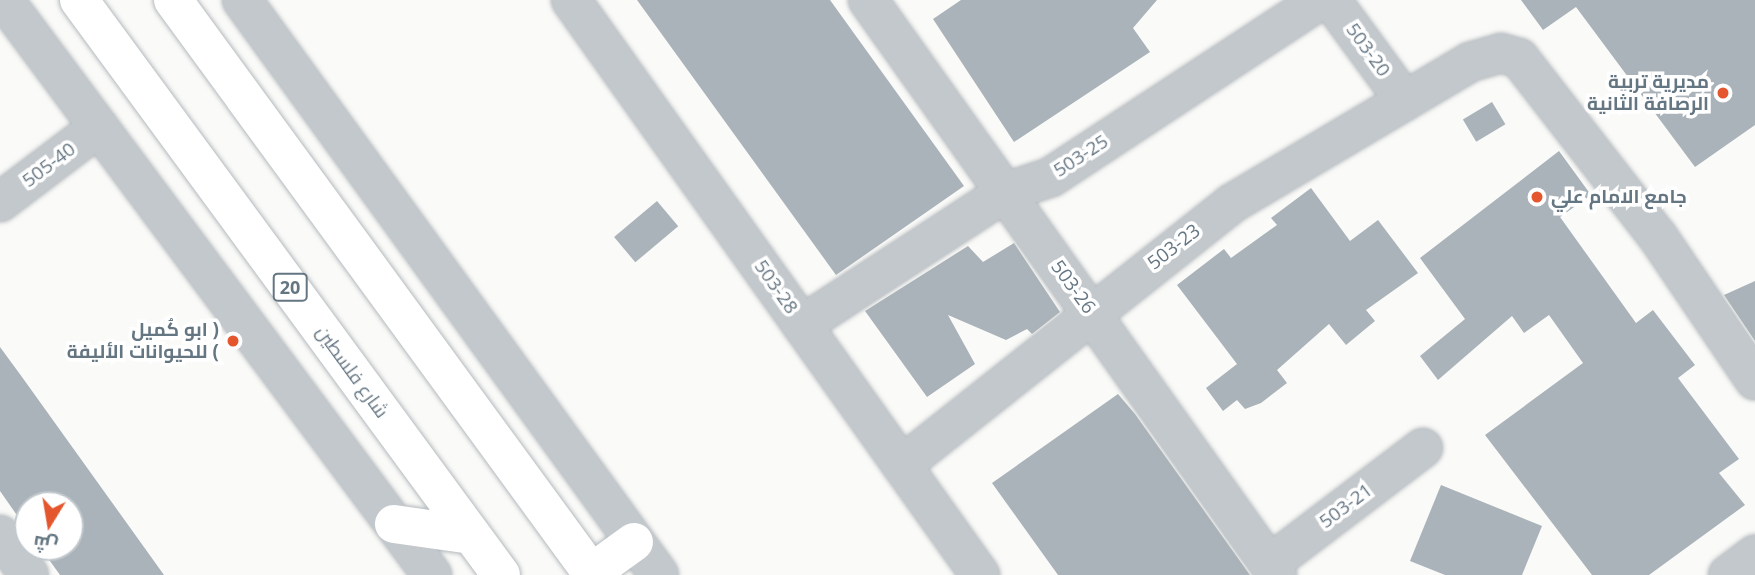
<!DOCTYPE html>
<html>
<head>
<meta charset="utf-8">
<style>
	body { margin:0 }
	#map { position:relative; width:1755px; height:575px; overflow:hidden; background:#fafaf8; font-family:"Open Sans",Cairo,sans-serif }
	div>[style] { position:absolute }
	.building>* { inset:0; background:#aab3b9; transform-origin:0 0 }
	.roads { filter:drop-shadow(0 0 2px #b5babe) drop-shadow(0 0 2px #b5babe) }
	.minor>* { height:38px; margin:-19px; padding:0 19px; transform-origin:19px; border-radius:19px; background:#c3c8cc }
	.major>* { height:38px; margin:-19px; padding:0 19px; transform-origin:19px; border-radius:19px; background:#fff }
	.dots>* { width:19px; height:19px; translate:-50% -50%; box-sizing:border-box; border:4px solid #fff; border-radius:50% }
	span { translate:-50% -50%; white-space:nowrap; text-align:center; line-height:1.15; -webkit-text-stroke:7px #fff; paint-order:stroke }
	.shield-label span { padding:2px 5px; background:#fff; border:2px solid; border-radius:5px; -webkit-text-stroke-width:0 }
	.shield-label { font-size:18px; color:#657683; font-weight:700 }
	.street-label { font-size:19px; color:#657683 }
	.poi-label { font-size:19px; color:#657683; font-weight:700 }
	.right { translate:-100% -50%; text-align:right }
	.left { translate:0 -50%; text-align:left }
	.north { position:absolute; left:14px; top:491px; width:70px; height:70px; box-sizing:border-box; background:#fff; border:2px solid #c1c8cd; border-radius:50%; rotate:191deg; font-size:19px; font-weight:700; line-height:28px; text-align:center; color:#657683 }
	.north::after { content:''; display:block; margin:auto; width:24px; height:32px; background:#e4572e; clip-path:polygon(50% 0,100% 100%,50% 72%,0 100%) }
</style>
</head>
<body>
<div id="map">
	<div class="building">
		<i style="clip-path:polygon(637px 0,830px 0,964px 186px,836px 275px)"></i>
		<i style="clip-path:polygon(961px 0,1157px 0,1133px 28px,1150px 52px,1014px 142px,933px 19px)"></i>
		<i style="clip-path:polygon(1521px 0,1755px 0,1755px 125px,1695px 167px,1576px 7px,1543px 30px)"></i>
		<i style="left:1492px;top:102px;width:26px;height:34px;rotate:59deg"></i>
		<i style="clip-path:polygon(1559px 151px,1591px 195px,1560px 217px,1636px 323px,1653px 310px,1695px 365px,1678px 378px,1739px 459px,1719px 473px,1745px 505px,1649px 575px,1592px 575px,1485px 435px,1583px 363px,1549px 315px,1524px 333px,1512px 316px,1438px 380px,1420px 356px,1465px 319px,1420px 258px)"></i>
		<i style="clip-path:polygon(1311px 188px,1350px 241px,1378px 220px,1418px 273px,1366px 310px,1375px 321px,1346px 345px,1329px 324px,1277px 370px,1287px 383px,1261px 403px,1245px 409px,1237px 400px,1223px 411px,1206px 388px,1237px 364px,1177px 285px,1224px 249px,1231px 258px,1277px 225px,1271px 218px)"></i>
		<i style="left:657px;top:201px;width:33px;height:56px;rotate:50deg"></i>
		<i style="clip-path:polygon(1014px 243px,1060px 312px,1032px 334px,1027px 329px,1006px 340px,948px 315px,975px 364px,927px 397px,865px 311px,968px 246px,983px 262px)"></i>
		<i style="clip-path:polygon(1755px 281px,1755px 341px,1724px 295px)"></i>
		<i style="clip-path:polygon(0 347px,22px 377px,164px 575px,60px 575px,40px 547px,70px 547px,70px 505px,28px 505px,28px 531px,0 491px)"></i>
		<i style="clip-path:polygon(1118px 394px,1135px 414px,1250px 575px,1058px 575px,992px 483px)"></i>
		<i style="clip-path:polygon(1441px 485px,1542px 526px,1522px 575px,1445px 575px,1410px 561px)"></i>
	</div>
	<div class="roads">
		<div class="minor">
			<i style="left:4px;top:0;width:717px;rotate:53.34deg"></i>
			<i style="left:242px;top:0;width:710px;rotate:54.05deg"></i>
			<i style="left:571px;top:0;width:706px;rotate:54.58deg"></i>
			<i style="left:868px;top:0;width:706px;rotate:54.58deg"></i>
			<i style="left:1331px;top:0;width:125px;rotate:53.8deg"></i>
			<i style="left:0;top:202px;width:124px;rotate:-37.1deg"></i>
			<i style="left:802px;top:325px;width:244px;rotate:-33.1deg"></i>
			<i style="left:1006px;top:192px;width:47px;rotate:-18.4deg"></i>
			<i style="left:1051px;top:177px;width:322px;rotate:-33.3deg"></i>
			<i style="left:902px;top:465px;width:420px;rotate:-38.4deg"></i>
			<i style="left:1231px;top:204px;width:278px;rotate:-30.7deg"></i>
			<i style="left:1470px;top:62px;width:32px;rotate:-16deg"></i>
			<i style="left:1501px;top:53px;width:19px;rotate:16deg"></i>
			<i style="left:1519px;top:58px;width:227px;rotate:52.2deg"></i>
			<i style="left:1658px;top:237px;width:173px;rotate:55.9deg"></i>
			<i style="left:0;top:535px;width:49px;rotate:54.1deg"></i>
			<i style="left:1270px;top:564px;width:192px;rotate:-37.2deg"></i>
			<i style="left:1728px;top:575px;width:34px;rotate:-37deg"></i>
		</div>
		<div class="major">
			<i style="left:79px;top:0;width:713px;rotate:53.72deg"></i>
			<i style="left:173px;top:0;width:712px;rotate:53.85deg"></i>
			<i style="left:394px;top:524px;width:78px;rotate:8.1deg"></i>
			<i style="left:591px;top:573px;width:53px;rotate:-35.8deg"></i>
		</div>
	</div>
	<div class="dots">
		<i style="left:1723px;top:93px;background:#e4572e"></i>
		<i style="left:1537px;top:197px;background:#e4572e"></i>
		<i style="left:233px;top:341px;background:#e4572e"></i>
	</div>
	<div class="shield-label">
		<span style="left:290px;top:287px">20</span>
	</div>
	<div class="street-label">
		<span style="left:1368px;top:50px;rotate:54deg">503-20</span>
		<span style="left:1081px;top:156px;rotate:-33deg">503-25</span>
		<span style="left:49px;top:165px;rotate:-37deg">505-40</span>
		<span style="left:1174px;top:247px;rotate:-38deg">503-23</span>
		<span style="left:776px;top:287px;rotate:55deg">503-28</span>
		<span style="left:1073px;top:287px;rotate:54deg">503-26</span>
		<span style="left:352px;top:372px;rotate:54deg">شارع فلسطين</span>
		<span style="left:1346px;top:506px;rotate:-37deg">503-21</span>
	</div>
	<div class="poi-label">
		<span class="right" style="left:1709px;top:93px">مديرية تربية<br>الرصافة الثانية</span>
		<span class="left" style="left:1551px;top:197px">جامع الامام علي</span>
		<span class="right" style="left:219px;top:341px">ابو كُميل )<br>للحيوانات الأليفة (</span>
	</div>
	<div class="north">ش</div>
</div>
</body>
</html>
